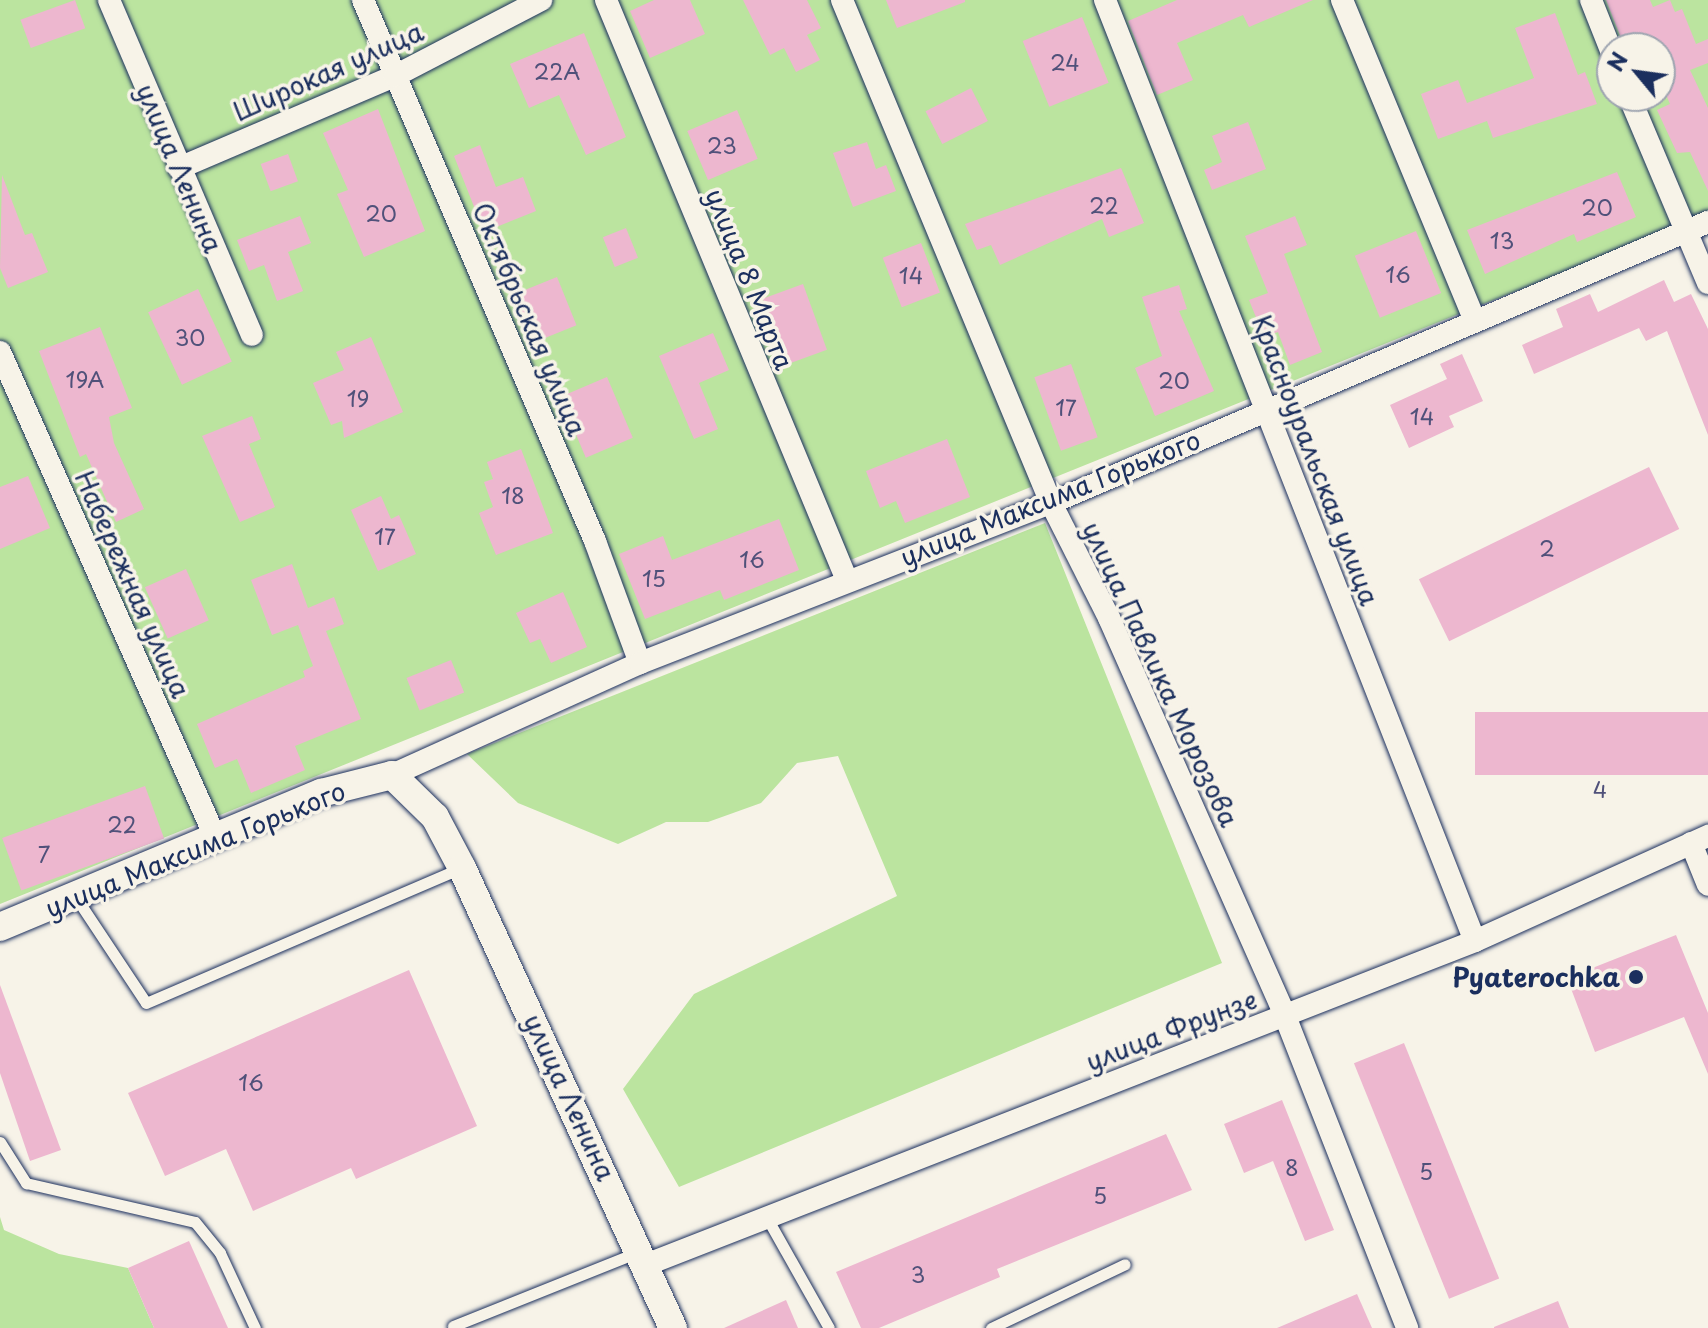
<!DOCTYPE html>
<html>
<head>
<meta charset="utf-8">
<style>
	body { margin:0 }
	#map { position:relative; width:1708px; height:1328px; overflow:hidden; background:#f7f3e8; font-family:"Playpen Sans",sans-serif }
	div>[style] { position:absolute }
	.green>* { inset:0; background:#bbe49f }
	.building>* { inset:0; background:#edb7cf; transform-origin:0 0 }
	.roads { filter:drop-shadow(0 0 2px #1b2f5e) drop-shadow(0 0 2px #1b2f5e) }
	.service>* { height:11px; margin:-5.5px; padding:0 5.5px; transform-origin:5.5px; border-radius:5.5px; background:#f7f3e8 }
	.minor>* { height:22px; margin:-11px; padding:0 11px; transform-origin:11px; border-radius:11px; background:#f7f3e8 }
	.tertiary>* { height:28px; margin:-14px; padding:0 14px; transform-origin:14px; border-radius:14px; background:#f7f3e8 }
	.dots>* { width:22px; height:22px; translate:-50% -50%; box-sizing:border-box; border:4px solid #f7f3e8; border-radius:50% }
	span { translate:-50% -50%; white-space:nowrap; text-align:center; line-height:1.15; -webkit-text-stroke:7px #f7f3e8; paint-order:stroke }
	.number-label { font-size:22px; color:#50517a }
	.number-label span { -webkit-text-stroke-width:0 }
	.street-label { font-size:26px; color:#1b2f5e }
	.poi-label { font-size:26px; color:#1b2f5e; font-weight:700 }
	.right { translate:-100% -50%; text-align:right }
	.north { position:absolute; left:1596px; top:32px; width:80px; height:80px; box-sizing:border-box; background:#f7f3e8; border:2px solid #9fa5b1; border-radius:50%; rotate:299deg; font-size:22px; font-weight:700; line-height:32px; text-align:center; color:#1b2f5e }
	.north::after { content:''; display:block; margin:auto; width:28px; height:36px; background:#1b2f5e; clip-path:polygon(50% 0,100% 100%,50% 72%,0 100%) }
</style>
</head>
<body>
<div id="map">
	<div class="green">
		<i style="clip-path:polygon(evenodd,0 0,1708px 0,1708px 227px,1694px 222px,1481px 305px,0 904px,0 0,1612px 48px,1660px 48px,1660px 96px,1612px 96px,1612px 48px)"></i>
		<i style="clip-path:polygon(1045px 523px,1222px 963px,679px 1187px,623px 1089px,694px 994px,897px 896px,838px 756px,797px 763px,761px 803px,708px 822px,666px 822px,618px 844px,518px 803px,467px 754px)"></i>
		<i style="clip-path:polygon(0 1217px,4px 1230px,59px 1254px,128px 1268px,154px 1328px,0 1328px)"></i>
	</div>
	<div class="building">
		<i style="left:75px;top:0;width:30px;height:58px;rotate:70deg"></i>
		<i style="clip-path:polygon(654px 0,690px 0,705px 34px,650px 58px,630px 11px)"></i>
		<i style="clip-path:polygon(743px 0,807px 0,821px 28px,807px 35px,820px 60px,796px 72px,784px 48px,770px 55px)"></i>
		<i style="clip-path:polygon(886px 0,965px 0,965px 2px,897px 28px)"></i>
		<i style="clip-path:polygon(1177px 0,1313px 0,1249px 27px,1243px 15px,1177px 43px,1193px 80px,1157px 95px,1128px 21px)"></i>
		<i style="clip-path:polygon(1606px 0,1650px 0,1653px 7px,1670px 0,1675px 12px,1682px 9px,1696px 44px,1708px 39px,1708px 63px,1690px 70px,1708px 108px,1708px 191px,1690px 152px,1677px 153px,1657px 110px,1670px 104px,1660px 81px,1660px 48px,1625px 48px)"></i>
		<i style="clip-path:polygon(1555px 13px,1578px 75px,1585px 72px,1597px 104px,1493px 138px,1487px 121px,1438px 139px,1421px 94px,1458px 80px,1467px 103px,1534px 78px,1515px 28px)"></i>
		<i style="left:1082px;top:17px;width:71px;height:64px;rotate:68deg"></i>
		<i style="clip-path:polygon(584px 33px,626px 137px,586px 155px,559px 95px,529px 108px,510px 64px)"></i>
		<i style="left:971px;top:88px;width:37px;height:51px;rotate:63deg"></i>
		<i style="clip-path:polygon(378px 109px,425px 231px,364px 257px,337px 194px,348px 190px,323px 133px)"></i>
		<i style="left:737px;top:110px;width:53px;height:54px;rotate:67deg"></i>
		<i style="clip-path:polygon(1248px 122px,1266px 169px,1212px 190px,1204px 170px,1222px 162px,1212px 136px)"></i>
		<i style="clip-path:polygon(867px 142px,876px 169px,886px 165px,896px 191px,853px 207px,833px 153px)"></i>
		<i style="clip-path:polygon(480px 145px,496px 187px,523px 177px,536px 211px,484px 232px,454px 156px)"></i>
		<i style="left:288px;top:154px;width:29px;height:29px;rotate:70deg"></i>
		<i style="clip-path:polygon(1121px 168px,1144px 223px,1109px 237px,1102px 219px,1000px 265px,991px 245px,977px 250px,965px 224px)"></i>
		<i style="clip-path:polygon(1617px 172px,1636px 217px,1577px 242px,1574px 234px,1485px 274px,1467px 230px)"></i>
		<i style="clip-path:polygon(2px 175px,25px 235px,32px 233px,48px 272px,8px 288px,0 268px)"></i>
		<i style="clip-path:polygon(300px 216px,311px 243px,288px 252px,303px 291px,277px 301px,264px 265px,249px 271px,237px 240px)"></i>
		<i style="clip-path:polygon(1295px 216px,1307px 245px,1284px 254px,1322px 352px,1290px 365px,1278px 332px,1264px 337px,1249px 300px,1268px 293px,1245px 236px)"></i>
		<i style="left:626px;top:228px;width:32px;height:25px;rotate:68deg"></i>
		<i style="left:1416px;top:231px;width:67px;height:66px;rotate:68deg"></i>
		<i style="left:921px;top:243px;width:53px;height:41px;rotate:69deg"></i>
		<i style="left:557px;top:277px;width:52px;height:48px;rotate:68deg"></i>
		<i style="clip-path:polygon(1664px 280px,1674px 302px,1691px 294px,1708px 329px,1708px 435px,1667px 331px,1646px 341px,1639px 328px,1534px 374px,1522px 345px,1563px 327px,1556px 309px,1590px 294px,1598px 312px)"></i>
		<i style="left:803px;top:284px;width:70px;height:43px;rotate:70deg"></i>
		<i style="clip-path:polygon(1179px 285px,1187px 309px,1179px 311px,1214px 391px,1155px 416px,1135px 368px,1162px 356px,1142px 297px)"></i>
		<i style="left:198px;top:289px;width:80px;height:55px;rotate:65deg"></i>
		<i style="clip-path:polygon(100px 327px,132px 408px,109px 417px,114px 443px,144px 509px,116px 522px,86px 454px,80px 457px,39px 351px)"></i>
		<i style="clip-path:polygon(713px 333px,729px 370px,699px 383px,718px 429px,694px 439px,659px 356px)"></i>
		<i style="clip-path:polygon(371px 337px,403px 412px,344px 438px,342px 421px,331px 425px,313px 383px,344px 370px,336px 352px)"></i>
		<i style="clip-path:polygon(1462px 354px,1483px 401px,1449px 416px,1454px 427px,1409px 448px,1390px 405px,1447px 379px,1440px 364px)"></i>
		<i style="left:1071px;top:364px;width:78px;height:39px;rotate:70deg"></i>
		<i style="left:607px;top:377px;width:66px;height:51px;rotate:67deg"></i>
		<i style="clip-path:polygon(252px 416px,261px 439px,249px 444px,275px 507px,240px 522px,202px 436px)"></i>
		<i style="clip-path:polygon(947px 439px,970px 497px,905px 523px,896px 501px,880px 508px,866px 471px)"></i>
		<i style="clip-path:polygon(521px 449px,553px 533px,496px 555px,479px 513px,493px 507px,484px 482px,493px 479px,487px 462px)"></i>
		<i style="left:1649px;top:467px;width:69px;height:256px;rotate:64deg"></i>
		<i style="clip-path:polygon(28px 476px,50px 528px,0 549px,0 487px)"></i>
		<i style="clip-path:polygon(381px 496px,391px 519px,399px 515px,416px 554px,378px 571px,351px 510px)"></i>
		<i style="clip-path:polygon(779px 519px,799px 570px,724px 600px,720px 590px,645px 619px,619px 554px,663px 536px,672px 560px)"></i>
		<i style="clip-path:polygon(292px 564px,308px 608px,334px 597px,344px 624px,326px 631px,361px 719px,295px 746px,305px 770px,251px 793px,237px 759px,215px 768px,197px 724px,305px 677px,303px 671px,313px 666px,298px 625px,272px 635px,251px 580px)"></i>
		<i style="left:186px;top:569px;width:56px;height:45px;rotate:66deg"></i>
		<i style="clip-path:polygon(563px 592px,587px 647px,551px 663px,540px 639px,530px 643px,516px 613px)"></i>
		<i style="left:451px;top:660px;width:35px;height:48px;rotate:68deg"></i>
		<i style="left:1708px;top:712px;width:63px;height:233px;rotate:90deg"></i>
		<i style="left:145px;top:786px;width:56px;height:152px;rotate:70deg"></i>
		<i style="clip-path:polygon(1676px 935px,1708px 1013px,1708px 1074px,1684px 1017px,1595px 1052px,1567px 978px)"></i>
		<i style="clip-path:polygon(409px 970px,477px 1126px,356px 1179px,351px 1168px,253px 1211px,226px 1149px,165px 1176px,128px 1093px)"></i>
		<i style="clip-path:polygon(0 985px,61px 1150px,30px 1161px,0 1073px)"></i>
		<i style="left:1404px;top:1043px;width:254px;height:54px;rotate:68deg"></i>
		<i style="clip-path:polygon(1282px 1100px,1334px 1230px,1305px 1241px,1273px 1161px,1244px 1173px,1224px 1124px)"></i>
		<i style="clip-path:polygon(1166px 1134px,1192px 1190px,997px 1269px,1000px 1277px,879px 1328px,861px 1328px,836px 1272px)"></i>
		<i style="clip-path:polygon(189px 1241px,228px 1328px,154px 1328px,128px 1268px)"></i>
		<i style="clip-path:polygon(1357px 1294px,1372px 1328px,1277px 1328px)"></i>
		<i style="clip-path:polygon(786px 1300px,798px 1328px,724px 1328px)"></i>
		<i style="clip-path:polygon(1558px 1301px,1569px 1328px,1494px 1328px,1494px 1327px)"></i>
	</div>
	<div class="roads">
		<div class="service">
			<i style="left:75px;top:896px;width:128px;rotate:56.4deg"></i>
			<i style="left:146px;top:1003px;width:343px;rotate:-23.2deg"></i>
			<i style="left:0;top:1142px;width:49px;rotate:57.6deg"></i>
			<i style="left:26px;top:1183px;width:173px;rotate:13deg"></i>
			<i style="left:195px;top:1222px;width:40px;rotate:51deg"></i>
			<i style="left:220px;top:1253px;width:83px;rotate:65deg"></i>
			<i style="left:767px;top:1218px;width:126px;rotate:60.6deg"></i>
			<i style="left:453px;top:1326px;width:199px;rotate:-21.8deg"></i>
			<i style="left:991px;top:1328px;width:148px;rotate:-25.5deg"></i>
		</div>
		<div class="minor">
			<i style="left:109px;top:0;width:364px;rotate:66.9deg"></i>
			<i style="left:363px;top:0;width:589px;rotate:66.79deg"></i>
			<i style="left:595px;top:541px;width:130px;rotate:69.8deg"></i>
			<i style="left:606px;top:0;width:626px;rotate:67.45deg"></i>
			<i style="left:842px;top:0;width:545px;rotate:67.44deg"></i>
			<i style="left:1051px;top:503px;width:129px;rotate:63.2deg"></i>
			<i style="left:1109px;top:618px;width:435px;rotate:66.1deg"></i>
			<i style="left:1285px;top:1016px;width:335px;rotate:68.6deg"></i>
			<i style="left:1105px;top:0;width:1011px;rotate:68.54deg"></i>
			<i style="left:1342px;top:0;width:344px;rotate:67.5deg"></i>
			<i style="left:1591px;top:0;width:57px;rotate:68.4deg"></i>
			<i style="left:1629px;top:96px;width:203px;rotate:67.1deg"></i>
			<i style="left:179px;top:168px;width:235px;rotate:-23.1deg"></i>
			<i style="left:395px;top:76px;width:165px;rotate:-27.5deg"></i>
			<i style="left:0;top:352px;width:533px;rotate:66.08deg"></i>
			<i style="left:392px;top:775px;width:272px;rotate:-24.3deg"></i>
			<i style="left:640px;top:663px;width:441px;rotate:-21.3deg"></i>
			<i style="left:1051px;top:503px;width:715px;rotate:-23.16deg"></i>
			<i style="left:1691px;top:843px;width:45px;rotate:68deg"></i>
			<i style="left:648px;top:1264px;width:888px;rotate:-21.33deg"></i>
			<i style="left:1475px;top:941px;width:256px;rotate:-24.3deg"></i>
		</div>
		<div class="tertiary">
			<i style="left:0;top:927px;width:348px;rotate:-22.7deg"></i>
			<i style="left:321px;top:793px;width:73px;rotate:-14.2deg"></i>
			<i style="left:392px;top:775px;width:60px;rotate:44.3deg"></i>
			<i style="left:435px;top:817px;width:58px;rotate:62.1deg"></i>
			<i style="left:462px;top:868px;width:506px;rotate:65.36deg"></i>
		</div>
	</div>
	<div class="dots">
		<i style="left:1636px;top:977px;background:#1b2f5e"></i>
	</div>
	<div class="number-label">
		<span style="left:1065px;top:62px">24</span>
		<span style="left:557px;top:71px">22А</span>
		<span style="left:722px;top:145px">23</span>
		<span style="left:1104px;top:205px">22</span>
		<span style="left:1597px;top:207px">20</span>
		<span style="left:381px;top:213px">20</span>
		<span style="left:1502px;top:240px">13</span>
		<span style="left:1398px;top:274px">16</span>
		<span style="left:911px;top:275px">14</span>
		<span style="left:190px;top:337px">30</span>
		<span style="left:85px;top:379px">19А</span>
		<span style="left:1174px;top:380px">20</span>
		<span style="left:358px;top:398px">19</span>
		<span style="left:1066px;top:407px">17</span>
		<span style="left:1422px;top:416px">14</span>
		<span style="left:513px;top:495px">18</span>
		<span style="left:385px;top:536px">17</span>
		<span style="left:1547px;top:548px">2</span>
		<span style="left:752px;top:559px">16</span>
		<span style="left:654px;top:578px">15</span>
		<span style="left:1600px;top:789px">4</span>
		<span style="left:122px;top:824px">22</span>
		<span style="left:44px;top:854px">7</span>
		<span style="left:251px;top:1082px">16</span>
		<span style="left:1292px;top:1167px">8</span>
		<span style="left:1426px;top:1171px">5</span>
		<span style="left:1100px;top:1195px">5</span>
		<span style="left:918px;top:1274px">3</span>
	</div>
	<div class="street-label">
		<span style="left:328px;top:71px;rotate:-24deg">Широкая улица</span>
		<span style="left:180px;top:168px;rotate:67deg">улица Ленина</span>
		<span style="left:750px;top:279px;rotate:68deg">улица 8 Марта</span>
		<span style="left:530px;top:319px;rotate:67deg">Октябрьская улица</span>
		<span style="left:1316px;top:460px;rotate:69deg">Красноуральская улица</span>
		<span style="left:1050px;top:498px;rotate:-22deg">улица Максима Горького</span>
		<span style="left:133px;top:584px;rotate:66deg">Набережная улица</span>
		<span style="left:1161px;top:674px;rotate:65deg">улица Павлика Морозова</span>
		<span style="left:195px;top:849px;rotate:-22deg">улица Максима Горького</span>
		<span style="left:1171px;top:1030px;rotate:-21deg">улица Фрунзе</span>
		<span style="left:570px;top:1097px;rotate:65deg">улица Ленина</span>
	</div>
	<div class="poi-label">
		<span class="right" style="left:1620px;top:977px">Pyaterochka</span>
	</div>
	<div class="north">N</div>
</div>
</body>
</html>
